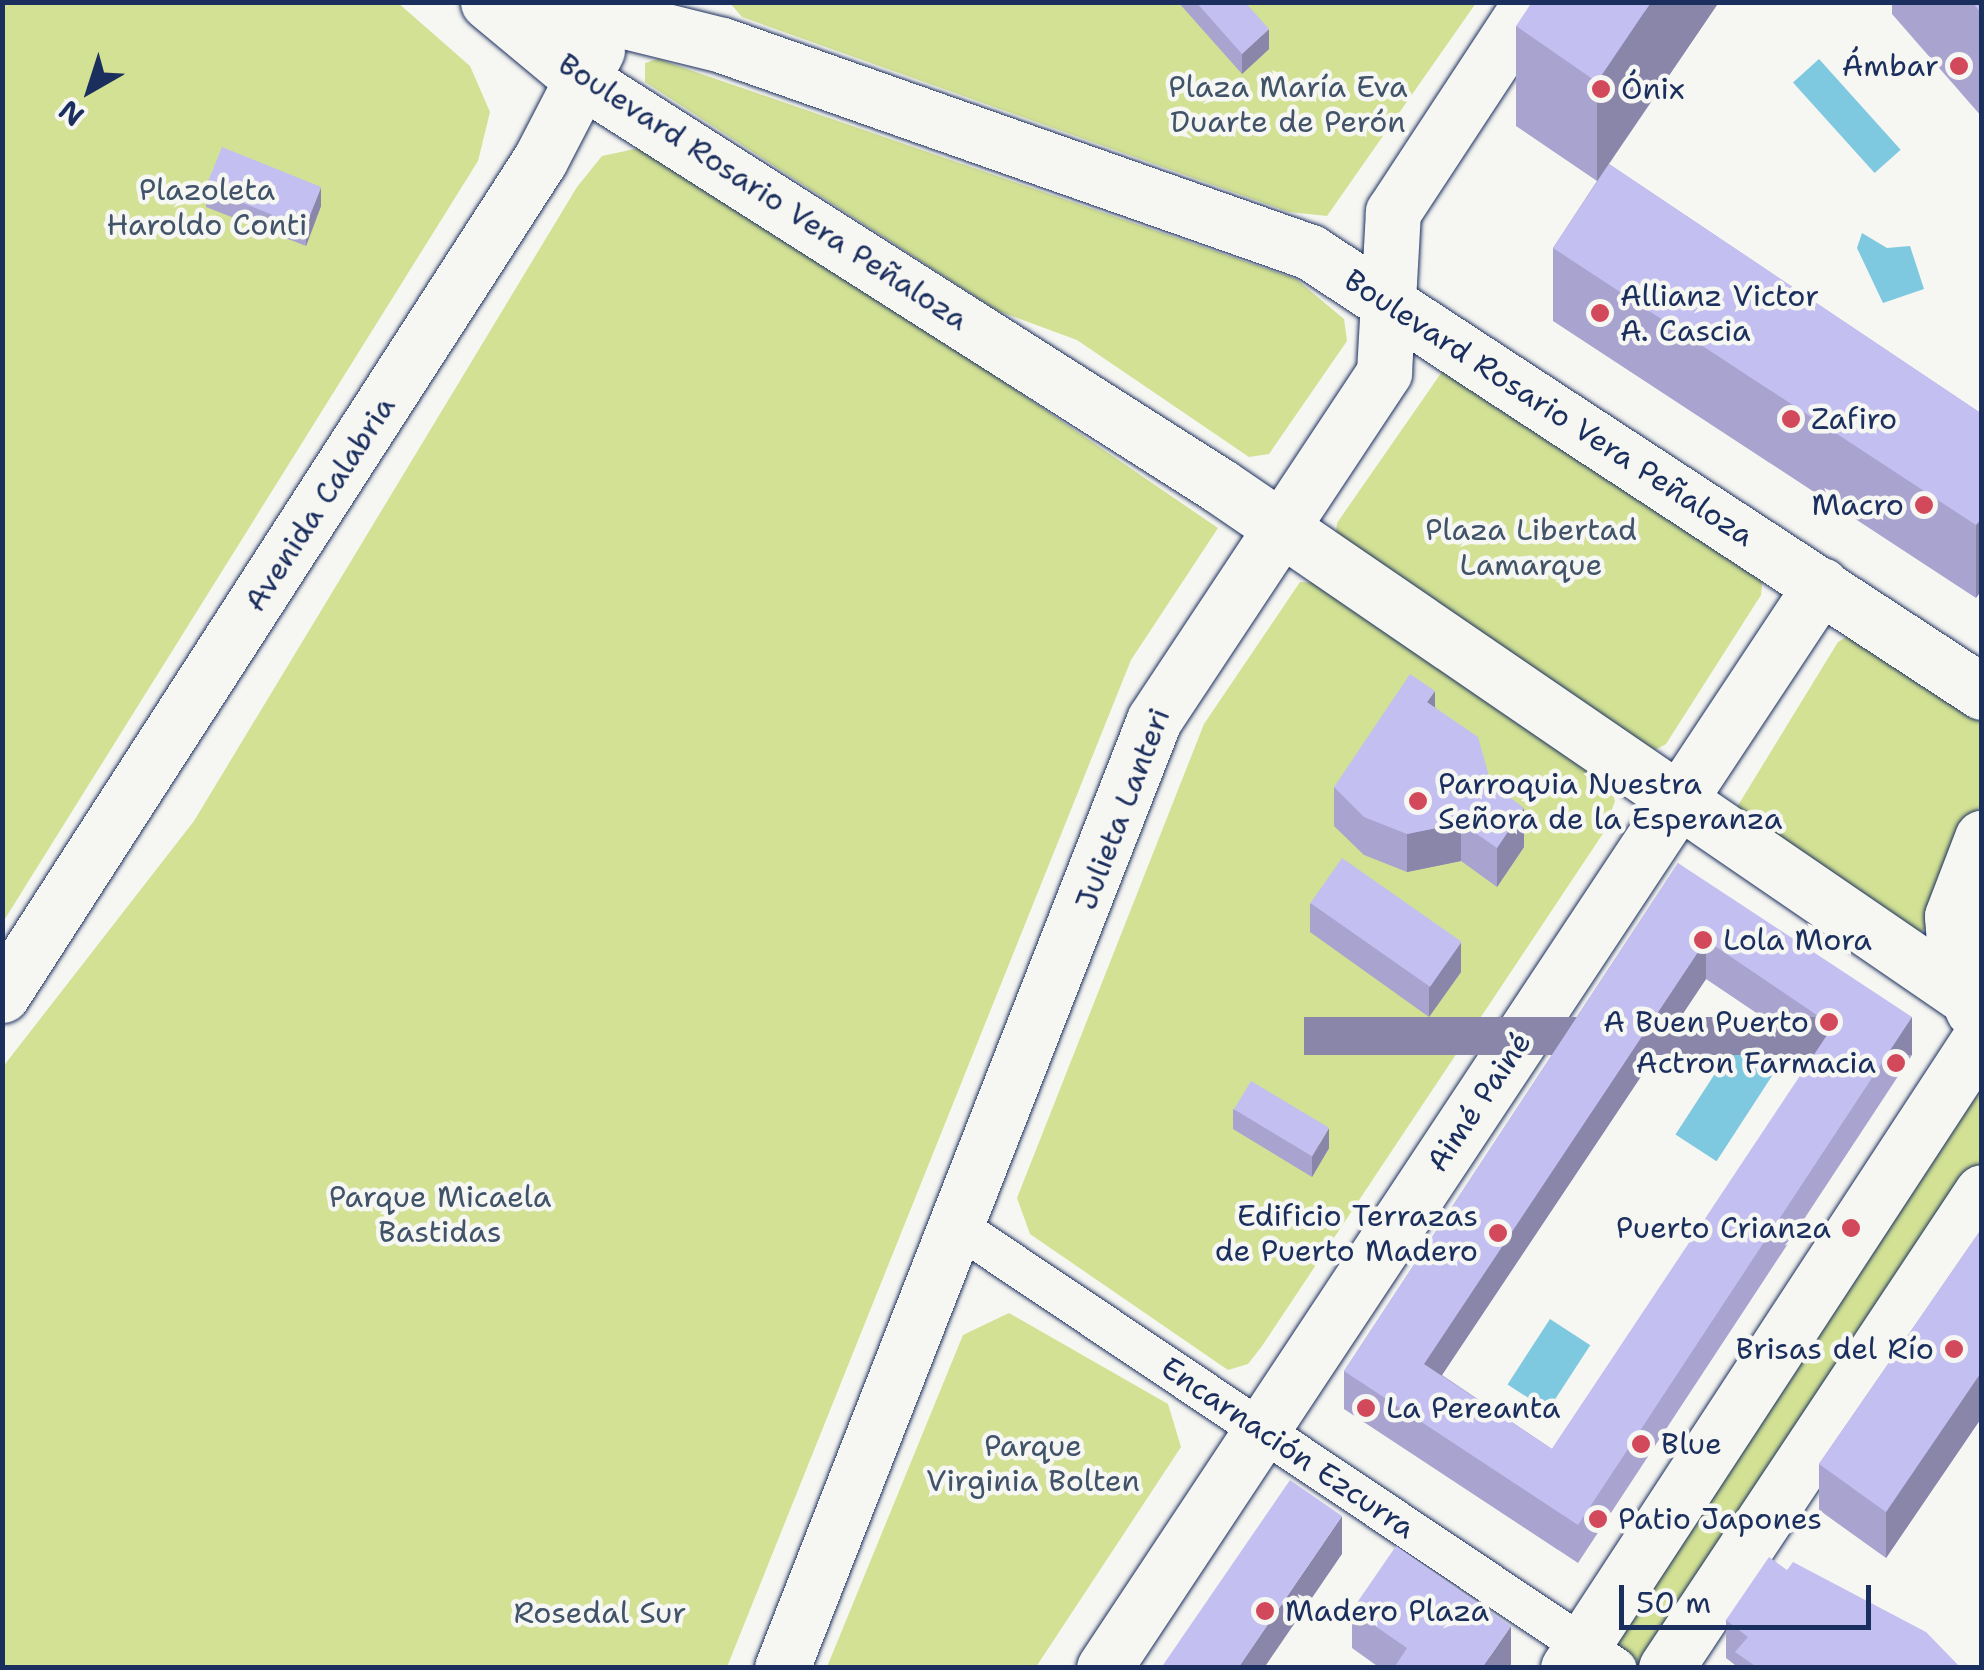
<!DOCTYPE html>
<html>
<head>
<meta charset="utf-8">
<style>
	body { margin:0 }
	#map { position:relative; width:1984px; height:1670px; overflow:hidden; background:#f6f6f2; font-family:"Shantell Sans",sans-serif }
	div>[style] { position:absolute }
	.green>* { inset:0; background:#d2e194 }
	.water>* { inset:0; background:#7fc9e0; transform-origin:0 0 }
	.roads { filter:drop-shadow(0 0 2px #1b2f5e) drop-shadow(0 0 2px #1b2f5e) }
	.street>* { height:40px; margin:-20px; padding:0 20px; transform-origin:20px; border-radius:20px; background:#f6f6f2 }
	.secondary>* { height:55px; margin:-27.5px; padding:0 27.5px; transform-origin:27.5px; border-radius:27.5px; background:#f6f6f2 }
	.wall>* { inset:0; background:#a9a4cf }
	.shaded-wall>* { inset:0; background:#8986a9; transform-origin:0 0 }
	.building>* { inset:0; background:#c4bff1; transform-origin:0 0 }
	.dots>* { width:28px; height:28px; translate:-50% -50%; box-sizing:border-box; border:5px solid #f6f6f2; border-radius:50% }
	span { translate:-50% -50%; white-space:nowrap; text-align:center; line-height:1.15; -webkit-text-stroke:9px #f6f6f2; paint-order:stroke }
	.poi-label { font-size:30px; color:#1b2f5e }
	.right { translate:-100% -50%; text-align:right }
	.left { translate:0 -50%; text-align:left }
	.park-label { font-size:30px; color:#405369 }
	.street-label { font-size:30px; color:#1b2f5e }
	.frame { position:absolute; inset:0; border:5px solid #1b2f5e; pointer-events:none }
	.north { position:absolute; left:40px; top:40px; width:100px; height:100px; -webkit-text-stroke:8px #f6f6f2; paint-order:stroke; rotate:219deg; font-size:28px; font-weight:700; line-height:40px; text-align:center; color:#1b2f5e }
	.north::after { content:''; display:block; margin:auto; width:35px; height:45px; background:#1b2f5e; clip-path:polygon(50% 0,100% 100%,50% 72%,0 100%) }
	.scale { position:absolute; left:1619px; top:1585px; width:252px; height:45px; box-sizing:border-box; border:5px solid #1b2f5e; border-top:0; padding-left:12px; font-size:30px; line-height:35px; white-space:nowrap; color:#1b2f5e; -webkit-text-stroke:8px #f6f6f2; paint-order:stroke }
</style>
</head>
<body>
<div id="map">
	<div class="green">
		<i style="clip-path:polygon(397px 2px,470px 66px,490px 112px,478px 161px,3px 922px,3px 3px)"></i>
		<i style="clip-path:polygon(730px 3px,1476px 3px,1327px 216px,1289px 212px,742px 17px)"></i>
		<i style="clip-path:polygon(658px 59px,1296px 279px,1344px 319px,1347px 341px,1269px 454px,1249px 457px,1077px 340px,998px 311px,645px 82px,645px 63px)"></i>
		<i style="clip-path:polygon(644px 147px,679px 160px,1218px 528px,1131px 660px,727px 1667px,3px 1667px,2px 1068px,194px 821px,577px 187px,602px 156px)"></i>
		<i style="clip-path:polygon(1446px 366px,1763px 575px,1761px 595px,1666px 744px,1651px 752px,1335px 542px,1337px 523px)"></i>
		<i style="clip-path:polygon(1300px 582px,1320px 583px,1608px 777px,1615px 801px,1604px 832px,1262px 1346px,1248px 1364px,1228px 1370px,1030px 1234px,1017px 1198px,1204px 724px)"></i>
		<i style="clip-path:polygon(1853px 633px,1981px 714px,1981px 804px,1946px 860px,1930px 926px,1919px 933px,1734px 812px,1838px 642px)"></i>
		<i style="clip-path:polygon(1981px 1089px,1981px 1164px,1646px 1667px,1596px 1668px)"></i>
		<i style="clip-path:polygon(1009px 1313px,1168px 1404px,1181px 1447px,1036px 1667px,827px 1667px,963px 1335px)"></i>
	</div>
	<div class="water">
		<i style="left:1819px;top:59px;width:122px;height:35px;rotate:48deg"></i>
		<i style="clip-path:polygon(1862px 233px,1887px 248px,1910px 246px,1924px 289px,1883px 303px,1857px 248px)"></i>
		<i style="left:1731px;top:1049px;width:49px;height:102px;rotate:33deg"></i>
		<i style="left:1550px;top:1319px;width:48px;height:78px;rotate:33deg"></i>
	</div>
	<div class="roads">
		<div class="street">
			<i style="left:961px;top:1229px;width:789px;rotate:33.83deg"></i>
		</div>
		<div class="secondary">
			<i style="left:488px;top:2px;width:122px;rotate:39.7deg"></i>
			<i style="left:582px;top:80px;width:756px;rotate:32.47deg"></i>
			<i style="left:1220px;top:486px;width:903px;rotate:34.39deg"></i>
			<i style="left:493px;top:5px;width:121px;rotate:6.2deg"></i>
			<i style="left:613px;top:18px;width:112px;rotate:13.9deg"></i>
			<i style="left:722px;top:45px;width:623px;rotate:19.39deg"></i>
			<i style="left:1310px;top:252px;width:803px;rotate:33.22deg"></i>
			<i style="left:2px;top:995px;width:993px;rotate:-57.21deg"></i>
			<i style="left:540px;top:160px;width:124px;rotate:-62.6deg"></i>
			<i style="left:1973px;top:1010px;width:43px;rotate:-113deg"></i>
			<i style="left:1956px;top:970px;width:54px;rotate:-94.2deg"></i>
			<i style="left:1952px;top:916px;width:84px;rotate:-69deg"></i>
			<i style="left:782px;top:1668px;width:1018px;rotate:-68.57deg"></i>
			<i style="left:1154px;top:720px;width:417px;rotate:-56.5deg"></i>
			<i style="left:1384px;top:372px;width:160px;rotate:-86.8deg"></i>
			<i style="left:1393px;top:212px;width:251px;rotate:-56.7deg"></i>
			<i style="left:1104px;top:1668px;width:1299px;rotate:-56.49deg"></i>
			<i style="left:1568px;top:1668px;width:756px;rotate:-56.81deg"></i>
			<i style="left:1666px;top:1668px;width:571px;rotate:-56.42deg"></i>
		</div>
	</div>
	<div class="wall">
		<i style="clip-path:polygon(1178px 2px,1245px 2px,1269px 49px,1242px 74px)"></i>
		<i style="clip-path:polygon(1719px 2px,1609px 164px,1982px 414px,1976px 598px,1553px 321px,1553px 248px,1597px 181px,1516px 126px,1516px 26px)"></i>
		<i style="clip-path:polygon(1892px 2px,1982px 2px,1982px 117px,1892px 14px)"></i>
		<i style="clip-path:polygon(206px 188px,321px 206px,306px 246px,206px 207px)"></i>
		<i style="clip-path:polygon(1435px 707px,1491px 783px,1524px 847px,1497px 887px,1461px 861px,1407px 872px,1364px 855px,1334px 826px,1334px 787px)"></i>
		<i style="clip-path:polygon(evenodd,1678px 863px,1912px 1055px,1578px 1563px,1344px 1409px,1344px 1371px,1678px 863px,1706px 979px,1816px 1053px,1552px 1449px,1442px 1375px,1706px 979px)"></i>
		<i style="clip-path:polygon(1310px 903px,1461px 972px,1429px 1017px,1310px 932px)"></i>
		<i style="clip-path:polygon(1233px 1109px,1329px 1148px,1312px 1177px,1233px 1129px)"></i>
		<i style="clip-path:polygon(1982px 1228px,1982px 1417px,1886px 1558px,1819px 1510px,1819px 1464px)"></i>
		<i style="clip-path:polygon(1787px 1570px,1961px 1668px,1735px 1668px,1735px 1665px,1726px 1658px,1726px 1620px)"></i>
		<i style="clip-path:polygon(1352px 1610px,1511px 1664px,1509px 1668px,1380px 1668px,1352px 1648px)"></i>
	</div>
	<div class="shaded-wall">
		<i style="clip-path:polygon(1651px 2px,1719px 2px,1597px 181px,1597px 82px)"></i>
		<i style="clip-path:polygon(1269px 29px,1269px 49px,1242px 74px,1242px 54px)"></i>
		<i style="clip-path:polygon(321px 187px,321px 206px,306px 246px,306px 226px)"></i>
		<i style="clip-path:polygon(1982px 518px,1982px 590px,1976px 598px,1976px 525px)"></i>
		<i style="clip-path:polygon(1435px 691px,1435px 729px,1427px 702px)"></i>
		<i style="clip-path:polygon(1524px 808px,1524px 847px,1497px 887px,1497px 848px)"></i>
		<i style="clip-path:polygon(1461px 823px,1461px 861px,1407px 872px,1407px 834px)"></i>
		<i style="clip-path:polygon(1706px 940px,1706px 979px,1424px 1402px,1424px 1364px)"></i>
		<i style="clip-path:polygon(1461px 942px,1461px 972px,1429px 1017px,1429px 988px)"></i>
		<i style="left:1912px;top:1017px;width:38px;height:608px;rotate:90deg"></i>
		<i style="clip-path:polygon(1329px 1128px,1329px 1148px,1312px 1177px,1312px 1157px)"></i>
		<i style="clip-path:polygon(1982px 1371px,1982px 1417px,1886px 1558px,1886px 1512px)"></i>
		<i style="clip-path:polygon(1342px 1516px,1342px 1554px,1264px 1668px,1238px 1668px)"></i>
		<i style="clip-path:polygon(1511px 1626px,1511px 1664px,1509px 1668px,1482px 1668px)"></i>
	</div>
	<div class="building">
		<i style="clip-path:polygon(1196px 2px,1245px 2px,1269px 29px,1242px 54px)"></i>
		<i style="clip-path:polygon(1532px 2px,1651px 2px,1597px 82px,1516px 26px)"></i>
		<i style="clip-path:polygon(1972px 2px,1982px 2px,1982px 14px)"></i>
		<i style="left:222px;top:147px;width:107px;height:44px;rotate:22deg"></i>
		<i style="clip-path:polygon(1609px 164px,1982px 414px,1982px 518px,1976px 525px,1553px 248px)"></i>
		<i style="clip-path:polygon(1410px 674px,1435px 691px,1427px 702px,1478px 737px,1491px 783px,1524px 808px,1497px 848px,1461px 823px,1407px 834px,1364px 817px,1334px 787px)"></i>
		<i style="left:1342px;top:858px;width:146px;height:55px;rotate:35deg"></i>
		<i style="clip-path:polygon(evenodd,1678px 863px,1912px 1017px,1578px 1525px,1344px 1371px,1678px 863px,1706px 940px,1833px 1026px,1552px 1449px,1424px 1364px,1706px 940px)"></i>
		<i style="left:1251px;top:1081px;width:91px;height:33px;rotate:31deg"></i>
		<i style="clip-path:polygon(1982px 1228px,1982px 1371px,1886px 1512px,1819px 1464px)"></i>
		<i style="clip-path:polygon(1290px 1480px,1342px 1516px,1238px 1668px,1161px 1668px)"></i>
		<i style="clip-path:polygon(1396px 1546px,1511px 1626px,1482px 1668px,1394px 1668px,1407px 1648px,1352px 1610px)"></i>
		<i style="clip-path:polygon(1769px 1557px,1787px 1570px,1793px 1562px,1926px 1632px,1961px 1668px,1758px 1668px,1735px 1652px,1748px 1637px,1726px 1620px)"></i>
	</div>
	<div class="dots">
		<i style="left:1959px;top:66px;background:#d1495b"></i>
		<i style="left:1601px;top:89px;background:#d1495b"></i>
		<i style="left:1600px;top:313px;background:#d1495b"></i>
		<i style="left:1791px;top:419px;background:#d1495b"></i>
		<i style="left:1924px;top:505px;background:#d1495b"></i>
		<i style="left:1418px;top:801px;background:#d1495b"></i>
		<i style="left:1703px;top:940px;background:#d1495b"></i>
		<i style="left:1829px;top:1022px;background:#d1495b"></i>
		<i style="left:1896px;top:1063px;background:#d1495b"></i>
		<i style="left:1851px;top:1228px;background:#d1495b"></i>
		<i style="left:1498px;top:1233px;background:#d1495b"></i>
		<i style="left:1954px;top:1349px;background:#d1495b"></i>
		<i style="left:1366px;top:1408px;background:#d1495b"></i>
		<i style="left:1641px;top:1444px;background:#d1495b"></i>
		<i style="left:1598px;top:1519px;background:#d1495b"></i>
		<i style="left:1265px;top:1611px;background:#d1495b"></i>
	</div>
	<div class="poi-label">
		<span class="right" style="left:1939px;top:66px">Ámbar</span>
		<span class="left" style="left:1621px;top:89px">Ónix</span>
		<span class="left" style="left:1620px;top:313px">Allianz Victor<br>A. Cascia</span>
		<span class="left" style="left:1811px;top:419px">Zafiro</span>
		<span class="right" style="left:1904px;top:505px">Macro</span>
		<span class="left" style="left:1438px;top:801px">Parroquia Nuestra<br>Señora de la Esperanza</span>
		<span class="left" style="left:1723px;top:940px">Lola Mora</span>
		<span class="right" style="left:1809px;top:1022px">A Buen Puerto</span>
		<span class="right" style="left:1876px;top:1063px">Actron Farmacia</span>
		<span class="right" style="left:1478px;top:1233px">Edificio Terrazas<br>de Puerto Madero</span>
		<span class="right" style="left:1831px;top:1228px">Puerto Crianza</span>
		<span class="right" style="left:1934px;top:1349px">Brisas del Río</span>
		<span class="left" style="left:1386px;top:1408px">La Pereanta</span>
		<span class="left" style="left:1661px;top:1444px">Blue</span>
		<span class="left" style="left:1618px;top:1519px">Patio Japones</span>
		<span class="left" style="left:1285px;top:1611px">Madero Plaza</span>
	</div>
	<div class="park-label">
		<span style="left:1288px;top:104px">Plaza María Eva<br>Duarte de Perón</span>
		<span style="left:207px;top:207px">Plazoleta<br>Haroldo Conti</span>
		<span style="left:1531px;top:547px">Plaza Libertad<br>Lamarque</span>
		<span style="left:440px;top:1214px">Parque Micaela<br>Bastidas</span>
		<span style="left:1033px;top:1463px">Parque<br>Virginia Bolten</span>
		<span style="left:600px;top:1613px">Rosedal Sur</span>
	</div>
	<div class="street-label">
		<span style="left:763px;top:192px;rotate:33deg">Boulevard Rosario Vera Peñaloza</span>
		<span style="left:1549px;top:408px;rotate:33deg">Boulevard Rosario Vera Peñaloza</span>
		<span style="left:320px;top:504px;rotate:-57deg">Avenida Calabria</span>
		<span style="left:1123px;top:809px;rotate:-69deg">Julieta Lanteri</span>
		<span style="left:1479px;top:1102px;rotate:-56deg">Aimé Painé</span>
		<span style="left:1288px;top:1448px;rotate:34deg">Encarnación Ezcurra</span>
	</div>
	<div class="frame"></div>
	<div class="north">N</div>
	<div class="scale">50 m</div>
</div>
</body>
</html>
